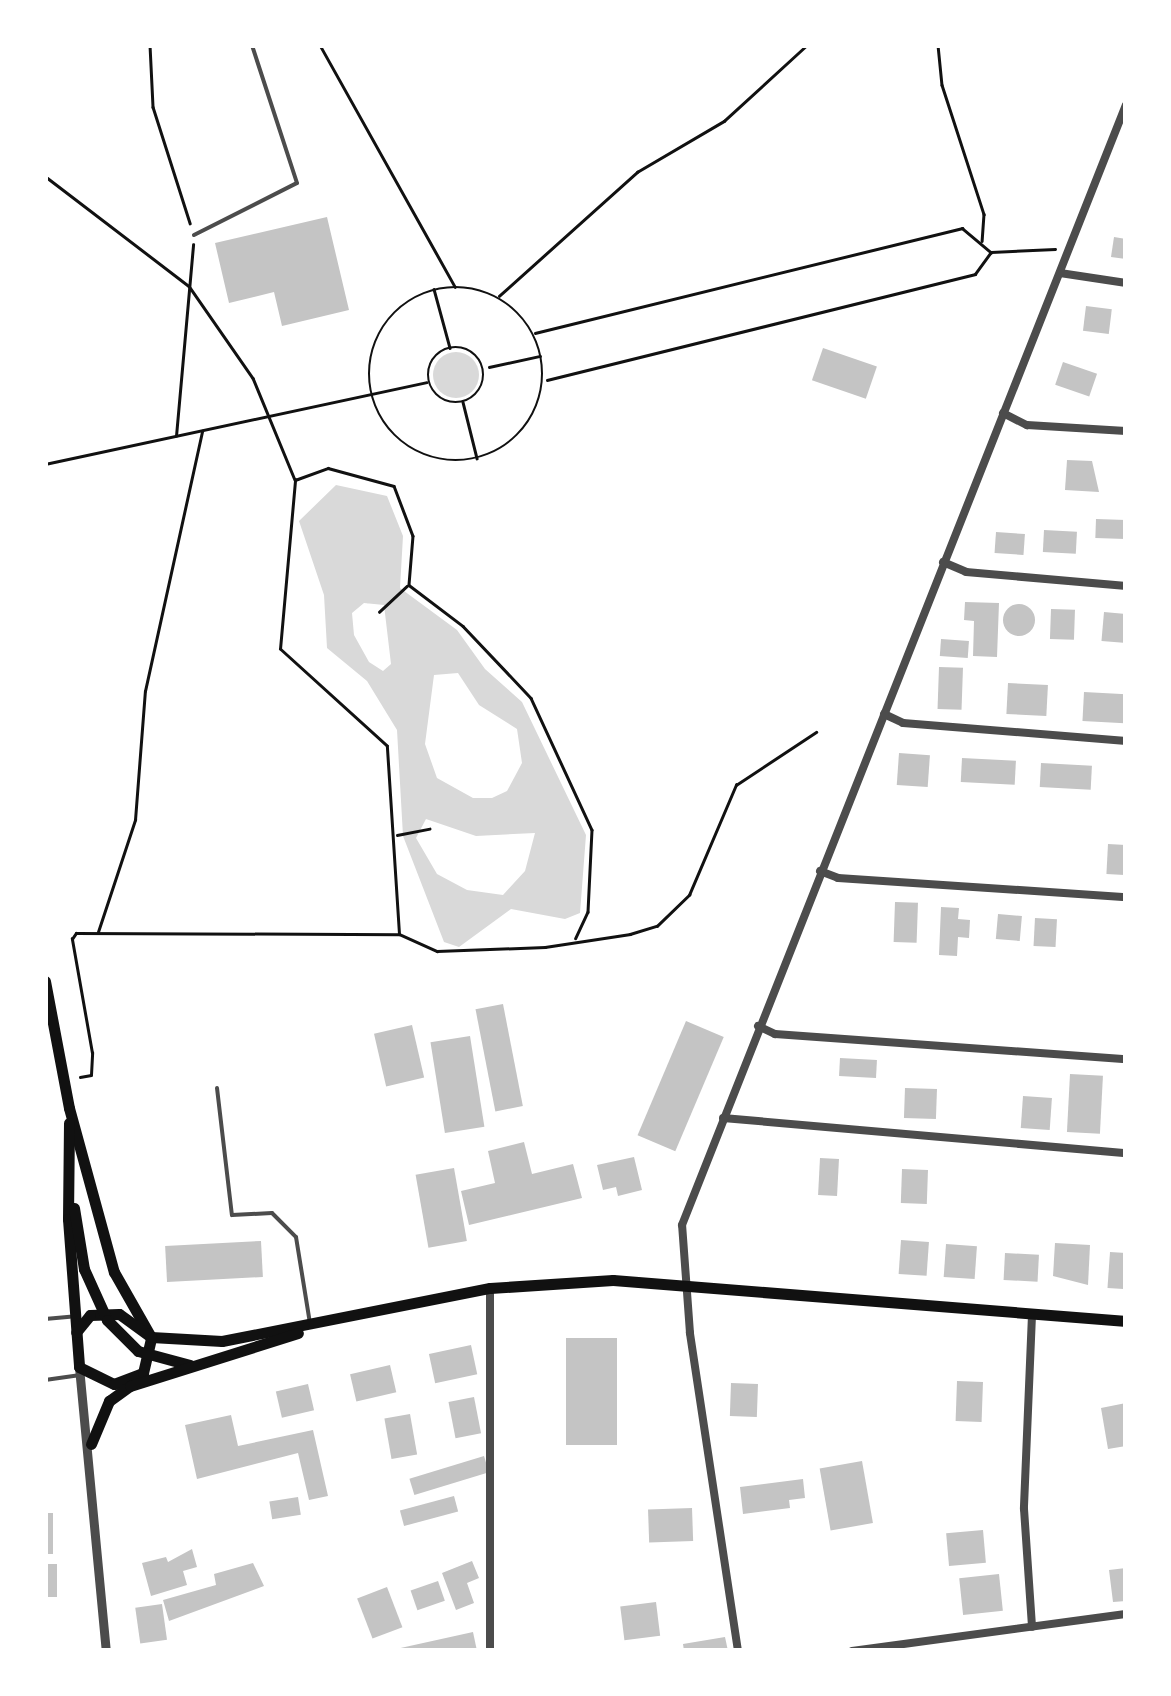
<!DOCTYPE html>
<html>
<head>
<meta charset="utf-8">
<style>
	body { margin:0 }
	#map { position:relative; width:1171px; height:1696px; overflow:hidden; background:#fff; font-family:Poppins,sans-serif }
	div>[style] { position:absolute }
	.water>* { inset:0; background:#d9d9d9 }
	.round { border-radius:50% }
	.building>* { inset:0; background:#c4c4c4; transform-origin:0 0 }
	.path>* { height:2.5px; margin:-1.25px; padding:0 1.25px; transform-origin:1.25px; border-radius:1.25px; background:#111 }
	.path>.ring { margin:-1.25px; padding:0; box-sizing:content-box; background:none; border:2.5px solid #111; border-radius:50% }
	.service>* { height:4px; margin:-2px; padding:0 2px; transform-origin:2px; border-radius:2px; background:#4c4c4c }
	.minor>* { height:8px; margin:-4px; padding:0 4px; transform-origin:4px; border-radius:4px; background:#4c4c4c }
	.tertiary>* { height:9px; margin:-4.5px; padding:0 4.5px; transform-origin:4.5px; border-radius:4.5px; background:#4c4c4c }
	.primary>* { height:11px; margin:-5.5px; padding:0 5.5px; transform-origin:5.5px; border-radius:5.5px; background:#111 }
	span { translate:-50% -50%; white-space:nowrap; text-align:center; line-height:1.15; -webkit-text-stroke:9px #fff; paint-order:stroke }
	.frame { position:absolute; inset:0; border:48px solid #fff; pointer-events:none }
</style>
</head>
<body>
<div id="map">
	<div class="water">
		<i class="round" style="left:433px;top:352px;width:46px;height:46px"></i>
		<i style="clip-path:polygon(evenodd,336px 485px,387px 496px,403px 536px,400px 588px,457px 630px,485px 669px,522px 702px,586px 835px,580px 913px,565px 919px,511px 909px,459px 947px,444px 942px,403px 836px,397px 730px,367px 681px,327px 648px,324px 595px,299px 521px,336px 485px,364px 603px,384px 605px,391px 664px,383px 671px,369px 662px,354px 635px,352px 613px,364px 603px,336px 485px,458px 673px,479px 705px,517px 729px,522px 763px,507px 791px,492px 798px,473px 798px,437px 778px,425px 744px,434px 675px,458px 673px,336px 485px,426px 819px,476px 836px,535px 833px,525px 871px,503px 895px,467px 890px,437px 874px,416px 838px,426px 819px)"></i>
	</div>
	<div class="building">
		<i style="clip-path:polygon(327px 217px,349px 310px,282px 326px,274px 292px,229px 303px,215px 243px)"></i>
		<i style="clip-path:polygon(1114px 237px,1126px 239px,1126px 259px,1111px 257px)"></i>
		<i style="left:1086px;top:306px;width:26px;height:25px;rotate:7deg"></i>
		<i style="left:823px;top:348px;width:57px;height:34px;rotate:19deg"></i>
		<i style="left:1063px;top:362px;width:36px;height:24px;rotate:19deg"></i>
		<i style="clip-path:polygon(1067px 460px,1092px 461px,1099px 492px,1065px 490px)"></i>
		<i style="left:1096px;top:519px;width:30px;height:19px;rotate:2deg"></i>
		<i style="left:1044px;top:530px;width:33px;height:22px;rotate:3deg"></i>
		<i style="left:996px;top:532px;width:29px;height:21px;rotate:4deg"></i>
		<i style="clip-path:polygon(965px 602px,999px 603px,997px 657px,973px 656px,974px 621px,964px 620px)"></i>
		<i class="round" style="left:1003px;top:604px;width:32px;height:32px"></i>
		<i style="left:1051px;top:609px;width:24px;height:30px;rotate:2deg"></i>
		<i style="left:1104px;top:612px;width:22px;height:29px;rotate:5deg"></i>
		<i style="left:941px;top:639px;width:28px;height:17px;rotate:4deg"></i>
		<i style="left:939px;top:667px;width:24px;height:42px;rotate:2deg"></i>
		<i style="left:1008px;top:683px;width:40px;height:31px;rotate:3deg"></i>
		<i style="left:1084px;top:692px;width:42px;height:29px;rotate:3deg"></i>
		<i style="left:899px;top:753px;width:31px;height:32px;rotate:4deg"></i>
		<i style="left:962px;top:758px;width:54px;height:24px;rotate:3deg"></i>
		<i style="left:1041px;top:763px;width:51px;height:24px;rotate:3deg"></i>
		<i style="left:1108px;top:844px;width:18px;height:30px;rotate:3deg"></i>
		<i style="left:895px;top:902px;width:23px;height:40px;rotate:2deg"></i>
		<i style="clip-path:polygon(941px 907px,959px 908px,958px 919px,970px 920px,969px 938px,958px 937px,957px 956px,939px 955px)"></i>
		<i style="left:998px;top:914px;width:24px;height:25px;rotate:5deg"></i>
		<i style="left:1035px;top:918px;width:22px;height:28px;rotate:3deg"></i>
		<i style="left:503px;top:1004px;width:104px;height:28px;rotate:79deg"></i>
		<i style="left:686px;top:1021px;width:41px;height:124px;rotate:23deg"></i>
		<i style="left:412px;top:1025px;width:54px;height:39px;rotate:77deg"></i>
		<i style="left:470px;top:1036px;width:92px;height:40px;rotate:81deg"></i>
		<i style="left:840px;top:1058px;width:37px;height:18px;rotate:3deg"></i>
		<i style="left:1070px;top:1074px;width:33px;height:58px;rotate:3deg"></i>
		<i style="left:905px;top:1088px;width:32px;height:30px;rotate:2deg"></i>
		<i style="left:1023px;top:1096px;width:29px;height:32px;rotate:4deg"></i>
		<i style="clip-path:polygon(524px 1142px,532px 1174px,573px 1164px,582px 1198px,469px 1225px,461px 1191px,495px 1183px,488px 1151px)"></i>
		<i style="clip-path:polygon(634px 1157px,642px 1190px,618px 1196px,616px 1187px,603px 1190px,597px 1165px)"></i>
		<i style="left:820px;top:1158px;width:19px;height:37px;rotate:3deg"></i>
		<i style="left:454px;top:1168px;width:74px;height:39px;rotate:80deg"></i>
		<i style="left:902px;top:1169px;width:26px;height:34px;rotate:2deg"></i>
		<i style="left:901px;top:1240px;width:28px;height:34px;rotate:4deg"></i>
		<i style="left:261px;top:1241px;width:36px;height:96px;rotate:87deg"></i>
		<i style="clip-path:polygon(1055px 1243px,1090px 1245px,1088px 1285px,1053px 1276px)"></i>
		<i style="left:946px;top:1244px;width:31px;height:33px;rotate:4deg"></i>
		<i style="left:1110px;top:1252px;width:16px;height:36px;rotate:4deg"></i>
		<i style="left:1005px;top:1253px;width:34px;height:27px;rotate:3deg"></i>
		<i style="left:566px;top:1338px;width:51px;height:107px"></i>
		<i style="left:471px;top:1345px;width:30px;height:43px;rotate:78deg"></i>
		<i style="left:390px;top:1365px;width:28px;height:41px;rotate:77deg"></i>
		<i style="left:957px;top:1381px;width:26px;height:40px;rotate:2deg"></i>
		<i style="left:731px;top:1383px;width:27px;height:33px;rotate:2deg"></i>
		<i style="left:308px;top:1384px;width:27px;height:33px;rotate:77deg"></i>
		<i style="left:474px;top:1397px;width:37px;height:26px;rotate:79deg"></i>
		<i style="clip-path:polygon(1126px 1403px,1126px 1446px,1108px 1449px,1101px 1408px)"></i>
		<i style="left:410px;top:1414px;width:41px;height:26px;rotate:80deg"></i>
		<i style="clip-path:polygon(231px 1415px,238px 1446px,313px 1430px,328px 1496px,309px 1500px,298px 1453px,197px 1479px,185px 1425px)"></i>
		<i style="left:484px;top:1456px;width:17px;height:78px;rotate:73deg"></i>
		<i style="left:862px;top:1461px;width:63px;height:43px;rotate:80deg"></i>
		<i style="clip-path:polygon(803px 1479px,805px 1498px,789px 1500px,790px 1508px,743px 1514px,740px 1487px)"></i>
		<i style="left:454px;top:1496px;width:16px;height:56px;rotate:75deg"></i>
		<i style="left:298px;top:1497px;width:18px;height:29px;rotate:81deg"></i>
		<i style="left:692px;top:1508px;width:33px;height:44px;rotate:88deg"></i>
		<i style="left:45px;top:1513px;width:8px;height:41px"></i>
		<i style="left:983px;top:1530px;width:33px;height:37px;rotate:85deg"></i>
		<i style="clip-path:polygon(192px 1549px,197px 1567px,183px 1571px,187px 1585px,151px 1596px,142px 1563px,166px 1557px,168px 1562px)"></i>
		<i style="clip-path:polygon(472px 1561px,479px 1578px,467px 1583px,474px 1603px,456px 1610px,442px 1573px)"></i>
		<i style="clip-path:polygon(253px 1563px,264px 1586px,169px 1621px,163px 1600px,216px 1585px,214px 1574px)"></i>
		<i style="left:45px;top:1564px;width:12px;height:33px"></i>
		<i style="clip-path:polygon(1126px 1568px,1126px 1601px,1113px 1602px,1109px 1570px)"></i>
		<i style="left:999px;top:1574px;width:37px;height:40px;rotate:84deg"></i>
		<i style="left:438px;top:1581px;width:21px;height:29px;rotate:71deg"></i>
		<i style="left:387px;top:1587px;width:43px;height:32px;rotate:69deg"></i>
		<i style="left:656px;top:1602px;width:34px;height:36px;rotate:83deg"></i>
		<i style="left:162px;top:1604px;width:36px;height:27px;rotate:82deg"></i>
		<i style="clip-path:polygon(473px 1632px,477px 1651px,397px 1651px,396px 1649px)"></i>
		<i style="clip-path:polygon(725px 1637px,728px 1651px,684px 1651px,683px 1644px)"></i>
	</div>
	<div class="path">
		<i style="left:150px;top:45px;width:62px;rotate:87.2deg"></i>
		<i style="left:153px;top:107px;width:122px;rotate:72.3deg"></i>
		<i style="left:320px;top:45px;width:277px;rotate:60.8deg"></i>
		<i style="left:938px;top:45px;width:40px;rotate:84.3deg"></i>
		<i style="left:942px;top:85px;width:136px;rotate:72deg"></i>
		<i style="left:984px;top:214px;width:27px;rotate:94deg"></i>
		<i style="left:45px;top:176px;width:181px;rotate:37.4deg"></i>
		<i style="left:189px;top:286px;width:112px;rotate:55.2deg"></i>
		<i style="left:253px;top:378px;width:110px;rotate:67.6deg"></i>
		<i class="ring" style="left:369px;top:287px;width:171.5px;height:171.5px"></i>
		<i style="left:434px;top:289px;width:61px;rotate:74.8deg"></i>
		<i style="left:499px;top:296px;width:186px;rotate:-41.9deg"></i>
		<i style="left:637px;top:172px;width:101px;rotate:-30.4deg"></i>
		<i style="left:724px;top:121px;width:113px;rotate:-42.5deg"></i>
		<i style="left:535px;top:333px;width:440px;rotate:-13.8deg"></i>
		<i style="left:962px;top:228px;width:38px;rotate:40deg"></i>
		<i style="left:991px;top:252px;width:64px;rotate:-2.7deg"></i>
		<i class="ring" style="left:428px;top:347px;width:53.5px;height:53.5px"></i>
		<i style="left:489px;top:367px;width:52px;rotate:-12.2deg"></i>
		<i style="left:547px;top:380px;width:441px;rotate:-13.9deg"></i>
		<i style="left:975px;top:274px;width:26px;rotate:-54deg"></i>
		<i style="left:463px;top:402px;width:58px;rotate:76deg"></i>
		<i style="left:176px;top:436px;width:192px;rotate:-84.9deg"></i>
		<i style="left:45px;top:464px;width:390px;rotate:-12.1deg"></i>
		<i style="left:379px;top:612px;width:38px;rotate:-43deg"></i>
		<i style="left:397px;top:835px;width:33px;rotate:-11deg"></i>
		<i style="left:98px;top:932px;width:118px;rotate:-71.7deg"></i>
		<i style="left:135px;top:820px;width:129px;rotate:-85.6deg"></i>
		<i style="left:145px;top:691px;width:266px;rotate:-77.6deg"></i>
		<i style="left:399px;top:934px;width:188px;rotate:-93.7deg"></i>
		<i style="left:387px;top:746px;width:144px;rotate:-137.8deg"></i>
		<i style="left:280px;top:649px;width:170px;rotate:-84.9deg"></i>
		<i style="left:295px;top:480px;width:35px;rotate:-20deg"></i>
		<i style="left:328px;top:468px;width:68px;rotate:15.3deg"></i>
		<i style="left:394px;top:486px;width:53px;rotate:69.2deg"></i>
		<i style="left:413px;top:536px;width:49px;rotate:94.7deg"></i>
		<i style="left:409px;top:585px;width:68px;rotate:37.2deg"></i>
		<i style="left:463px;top:626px;width:99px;rotate:46.6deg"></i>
		<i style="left:531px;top:698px;width:145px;rotate:65.2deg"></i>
		<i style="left:592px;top:830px;width:82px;rotate:92.8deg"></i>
		<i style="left:588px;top:912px;width:29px;rotate:115deg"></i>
		<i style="left:80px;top:1077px;width:11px;rotate:-10deg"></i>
		<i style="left:91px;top:1075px;width:22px;rotate:-87deg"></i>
		<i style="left:92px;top:1053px;width:116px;rotate:-100deg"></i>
		<i style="left:72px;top:939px;width:7px;rotate:-56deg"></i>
		<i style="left:76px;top:933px;width:323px;rotate:0.2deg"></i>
		<i style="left:399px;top:934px;width:42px;rotate:24.1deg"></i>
		<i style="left:437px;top:951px;width:108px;rotate:-2.1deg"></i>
		<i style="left:545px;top:947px;width:86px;rotate:-8.7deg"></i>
		<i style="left:630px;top:934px;width:28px;rotate:-17deg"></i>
		<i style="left:657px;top:926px;width:45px;rotate:-44.1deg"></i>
		<i style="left:689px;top:895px;width:120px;rotate:-66.9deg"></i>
		<i style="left:736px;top:785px;width:96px;rotate:-33.5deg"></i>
	</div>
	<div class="service">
		<i style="left:194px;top:235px;width:115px;rotate:-26.8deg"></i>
		<i style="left:297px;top:183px;width:145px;rotate:-108.1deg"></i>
		<i style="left:217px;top:1088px;width:128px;rotate:83.3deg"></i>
		<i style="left:232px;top:1215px;width:40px;rotate:-2.9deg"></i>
		<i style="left:272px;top:1213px;width:34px;rotate:45deg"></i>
		<i style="left:296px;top:1237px;width:87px;rotate:80.8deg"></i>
		<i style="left:45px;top:1319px;width:25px;rotate:-5deg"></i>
		<i style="left:45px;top:1380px;width:34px;rotate:-8deg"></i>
	</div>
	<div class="minor">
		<i style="left:1060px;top:273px;width:67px;rotate:8.6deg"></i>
		<i style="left:1003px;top:413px;width:27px;rotate:27deg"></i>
		<i style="left:1027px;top:425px;width:99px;rotate:3.5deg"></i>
		<i style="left:943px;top:562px;width:25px;rotate:23deg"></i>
		<i style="left:966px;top:572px;width:161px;rotate:5deg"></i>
		<i style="left:884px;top:714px;width:21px;rotate:25deg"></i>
		<i style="left:903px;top:723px;width:224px;rotate:4.6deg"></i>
		<i style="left:820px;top:871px;width:19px;rotate:21deg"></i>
		<i style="left:838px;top:878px;width:289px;rotate:3.8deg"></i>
		<i style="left:758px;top:1026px;width:19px;rotate:25deg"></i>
		<i style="left:775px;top:1034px;width:352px;rotate:4.1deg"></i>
		<i style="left:723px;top:1118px;width:405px;rotate:5deg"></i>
		<i style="left:1032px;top:1315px;width:194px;rotate:92.4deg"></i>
		<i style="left:1024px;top:1509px;width:118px;rotate:86.1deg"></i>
		<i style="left:490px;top:1651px;width:363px;rotate:-90deg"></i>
		<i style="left:738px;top:1651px;width:322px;rotate:-98.6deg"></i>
		<i style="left:690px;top:1333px;width:108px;rotate:-94.2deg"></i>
		<i style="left:682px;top:1225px;width:1205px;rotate:-68.38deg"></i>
		<i style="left:852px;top:1651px;width:276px;rotate:-7.7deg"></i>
	</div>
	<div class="tertiary">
		<i style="left:79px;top:1367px;width:285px;rotate:84.6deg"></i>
	</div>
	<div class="primary">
		<i style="left:45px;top:981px;width:129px;rotate:79.3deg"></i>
		<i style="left:69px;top:1108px;width:170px;rotate:74.7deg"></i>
		<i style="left:114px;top:1272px;width:75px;rotate:60.4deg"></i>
		<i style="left:151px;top:1337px;width:71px;rotate:3.2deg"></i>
		<i style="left:222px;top:1341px;width:273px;rotate:-11.2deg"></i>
		<i style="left:490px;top:1288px;width:123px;rotate:-3.7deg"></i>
		<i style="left:613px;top:1280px;width:515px;rotate:4.57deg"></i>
		<i style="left:69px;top:1123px;width:96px;rotate:90.6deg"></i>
		<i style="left:68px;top:1219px;width:148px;rotate:85.7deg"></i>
		<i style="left:79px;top:1367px;width:39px;rotate:26deg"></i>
		<i style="left:114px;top:1384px;width:31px;rotate:-21deg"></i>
		<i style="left:143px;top:1373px;width:37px;rotate:-77deg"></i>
		<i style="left:151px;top:1337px;width:39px;rotate:-144deg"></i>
		<i style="left:119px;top:1314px;width:29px;rotate:178deg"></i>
		<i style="left:90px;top:1315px;width:22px;rotate:129deg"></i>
		<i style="left:74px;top:1208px;width:62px;rotate:80.7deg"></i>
		<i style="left:84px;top:1269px;width:56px;rotate:65.7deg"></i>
		<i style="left:107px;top:1320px;width:44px;rotate:45deg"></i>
		<i style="left:138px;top:1351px;width:54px;rotate:15.1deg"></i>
		<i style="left:91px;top:1444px;width:47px;rotate:-67.3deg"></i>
		<i style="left:109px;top:1401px;width:26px;rotate:-36deg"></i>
		<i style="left:130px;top:1386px;width:176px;rotate:-17.5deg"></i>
	</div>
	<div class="frame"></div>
</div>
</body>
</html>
